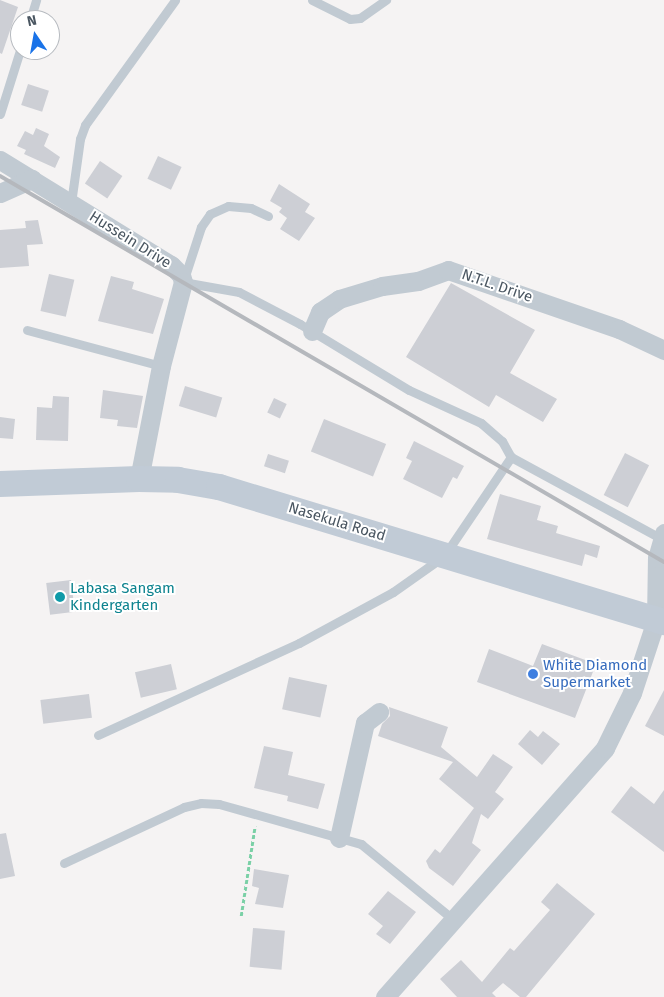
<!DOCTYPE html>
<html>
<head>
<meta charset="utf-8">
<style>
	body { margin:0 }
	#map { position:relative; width:664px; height:997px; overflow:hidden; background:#f5f3f3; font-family:"Fira Sans",sans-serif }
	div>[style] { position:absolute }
	.building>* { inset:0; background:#cdcfd5; transform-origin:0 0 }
	.path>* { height:2.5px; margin-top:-1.25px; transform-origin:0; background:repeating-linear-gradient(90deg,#7ad0a6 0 4px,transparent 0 6.5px) }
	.service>* { height:9px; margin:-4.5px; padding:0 4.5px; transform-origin:4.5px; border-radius:4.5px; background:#c1cad2 }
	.minor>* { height:19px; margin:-9.5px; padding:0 9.5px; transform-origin:9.5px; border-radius:9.5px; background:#c1cad2 }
	.secondary>* { height:26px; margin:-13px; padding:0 13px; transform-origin:13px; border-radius:13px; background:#c1cbd6 }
	.rail>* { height:4px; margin:-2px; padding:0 2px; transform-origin:2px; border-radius:2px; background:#b5b8bd }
	.dots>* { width:14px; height:14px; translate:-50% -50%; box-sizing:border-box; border:2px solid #fff; border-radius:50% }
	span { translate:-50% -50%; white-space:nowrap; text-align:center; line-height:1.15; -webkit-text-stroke:4px #fff; paint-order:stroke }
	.street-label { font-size:15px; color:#4a5661 }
	.culture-label { font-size:15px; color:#0d838f }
	.left { translate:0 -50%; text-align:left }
	.shop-label { font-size:15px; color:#366cbe }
	.north { position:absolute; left:10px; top:10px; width:50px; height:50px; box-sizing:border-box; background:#fff; border:1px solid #b7bbc0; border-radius:50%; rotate:348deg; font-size:14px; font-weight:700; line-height:20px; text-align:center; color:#4a5661 }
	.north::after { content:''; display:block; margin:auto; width:18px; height:22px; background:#1a73e8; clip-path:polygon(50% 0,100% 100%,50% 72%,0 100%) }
</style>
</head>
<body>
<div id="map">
	<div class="building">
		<i style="clip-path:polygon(0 0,18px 7px,2px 54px,0 53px)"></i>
		<i style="left:28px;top:84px;width:22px;height:22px;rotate:18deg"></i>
		<i style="clip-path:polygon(36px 128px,49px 134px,44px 146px,60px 157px,55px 168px,24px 154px,26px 150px,17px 146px,25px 131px,33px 135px)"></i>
		<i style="left:158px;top:156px;width:26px;height:25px;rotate:25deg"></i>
		<i style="left:100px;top:161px;width:27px;height:27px;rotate:34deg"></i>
		<i style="clip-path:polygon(279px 184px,310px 204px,305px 212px,315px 218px,299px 241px,280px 229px,287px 218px,279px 212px,282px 208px,270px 201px)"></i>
		<i style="clip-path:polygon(38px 220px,43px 244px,27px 245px,29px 266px,0 268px,0 230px,26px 228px,25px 221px)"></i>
		<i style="left:49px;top:274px;width:26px;height:38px;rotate:13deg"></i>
		<i style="clip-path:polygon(111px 276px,134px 282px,132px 289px,164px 299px,153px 334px,98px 321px)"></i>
		<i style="clip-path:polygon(451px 283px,535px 330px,510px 373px,557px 399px,543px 422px,496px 395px,489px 407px,406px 357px)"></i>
		<i style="left:185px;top:386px;width:39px;height:21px;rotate:17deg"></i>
		<i style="clip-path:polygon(103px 390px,143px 396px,137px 428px,117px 426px,118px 420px,100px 418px)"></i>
		<i style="clip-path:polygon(53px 396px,69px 397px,68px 441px,36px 440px,37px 407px,52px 408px)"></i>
		<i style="left:274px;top:398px;width:14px;height:16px;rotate:25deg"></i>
		<i style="clip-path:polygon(0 417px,15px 419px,13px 439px,0 438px)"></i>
		<i style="left:324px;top:419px;width:67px;height:35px;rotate:22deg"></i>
		<i style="clip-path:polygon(414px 441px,464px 466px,457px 479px,453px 477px,442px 498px,403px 479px,412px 461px,406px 458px)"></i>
		<i style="left:625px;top:453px;width:27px;height:47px;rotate:27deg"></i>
		<i style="left:268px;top:454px;width:22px;height:13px;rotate:18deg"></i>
		<i style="clip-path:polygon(500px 494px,541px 506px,537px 520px,558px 526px,556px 533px,600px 546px,597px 558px,585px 554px,582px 566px,487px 539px)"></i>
		<i style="left:71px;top:580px;width:32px;height:25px;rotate:83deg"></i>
		<i style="clip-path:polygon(542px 644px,596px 664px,575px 718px,477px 682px,489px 649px,533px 666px)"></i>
		<i style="left:171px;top:664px;width:26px;height:37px;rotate:77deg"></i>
		<i style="left:289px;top:677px;width:39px;height:33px;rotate:12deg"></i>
		<i style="clip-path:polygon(664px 690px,664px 736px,645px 726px)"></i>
		<i style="left:89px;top:694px;width:24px;height:49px;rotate:83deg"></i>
		<i style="clip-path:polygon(389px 707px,448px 727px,441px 747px,477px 777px,493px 754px,513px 767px,495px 792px,504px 799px,488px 819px,481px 814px,472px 843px,481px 850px,453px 886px,429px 868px,426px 861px,435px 849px,440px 853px,474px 808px,439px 779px,453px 762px,378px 736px,382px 724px,390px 716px)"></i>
		<i style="clip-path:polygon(530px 730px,538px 737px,543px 731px,560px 744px,542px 765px,518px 744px)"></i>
		<i style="clip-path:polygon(264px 746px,293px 752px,288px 775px,325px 784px,318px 809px,287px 801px,288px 796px,254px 788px)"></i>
		<i style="clip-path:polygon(631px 786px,654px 804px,664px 790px,664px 852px,611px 812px)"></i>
		<i style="clip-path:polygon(6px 833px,15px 876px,0 879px,0 834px)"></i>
		<i style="clip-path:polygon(254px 869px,289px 875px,283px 908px,255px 904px,259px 888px,252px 886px)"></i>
		<i style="clip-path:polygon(557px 883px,595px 914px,526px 997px,520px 997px,503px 983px,492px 993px,496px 997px,457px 997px,440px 979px,461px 960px,482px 982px,510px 948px,514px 951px,550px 910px,541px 902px)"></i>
		<i style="clip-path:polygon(388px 891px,416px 912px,390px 944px,376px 934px,383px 926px,368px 914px)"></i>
		<i style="left:253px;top:928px;width:32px;height:39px;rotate:5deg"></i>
	</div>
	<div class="path">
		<i style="left:241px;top:916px;width:91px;rotate:-81.2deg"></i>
	</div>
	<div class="service">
		<i style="left:312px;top:0;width:42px;rotate:26.6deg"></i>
		<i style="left:350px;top:19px;width:10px;rotate:-6deg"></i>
		<i style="left:360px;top:18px;width:32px;rotate:-35deg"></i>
		<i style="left:30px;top:20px;width:21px;rotate:-73deg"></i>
		<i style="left:0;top:114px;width:67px;rotate:-72.6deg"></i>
		<i style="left:71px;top:203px;width:65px;rotate:-82deg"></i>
		<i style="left:80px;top:139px;width:15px;rotate:-70deg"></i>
		<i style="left:85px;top:125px;width:154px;rotate:-54.2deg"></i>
		<i style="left:268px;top:216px;width:19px;rotate:-155deg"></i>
		<i style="left:251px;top:208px;width:23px;rotate:-175deg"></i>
		<i style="left:228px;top:206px;width:20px;rotate:156deg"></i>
		<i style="left:210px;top:214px;width:16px;rotate:125deg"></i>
		<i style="left:201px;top:227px;width:58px;rotate:108.1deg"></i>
		<i style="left:183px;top:282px;width:57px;rotate:10.1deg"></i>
		<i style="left:239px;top:292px;width:69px;rotate:27.7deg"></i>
		<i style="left:300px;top:324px;width:127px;rotate:31.2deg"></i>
		<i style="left:409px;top:390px;width:79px;rotate:24.6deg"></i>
		<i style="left:481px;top:423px;width:28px;rotate:41deg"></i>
		<i style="left:502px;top:441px;width:18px;rotate:61deg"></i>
		<i style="left:511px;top:457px;width:172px;rotate:28.5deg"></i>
		<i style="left:27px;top:330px;width:139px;rotate:15deg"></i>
		<i style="left:98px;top:735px;width:221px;rotate:-24.6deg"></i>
		<i style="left:299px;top:643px;width:107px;rotate:-28.5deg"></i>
		<i style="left:393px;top:592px;width:62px;rotate:-35.2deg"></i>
		<i style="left:444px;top:556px;width:120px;rotate:-55.9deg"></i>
		<i style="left:64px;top:863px;width:132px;rotate:-25deg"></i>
		<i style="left:184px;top:807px;width:17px;rotate:-13deg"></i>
		<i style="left:201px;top:803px;width:18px;rotate:3deg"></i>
		<i style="left:219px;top:804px;width:148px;rotate:15.7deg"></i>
		<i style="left:361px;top:844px;width:122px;rotate:39.3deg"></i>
	</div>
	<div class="minor">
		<i style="left:0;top:160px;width:201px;rotate:31.6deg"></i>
		<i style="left:171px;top:265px;width:14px;rotate:45deg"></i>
		<i style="left:181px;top:275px;width:7px;rotate:74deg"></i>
		<i style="left:183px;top:282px;width:87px;rotate:104.7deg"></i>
		<i style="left:161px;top:366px;width:115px;rotate:101deg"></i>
		<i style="left:0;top:193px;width:35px;rotate:-24deg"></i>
		<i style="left:312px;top:331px;width:21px;rotate:-67deg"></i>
		<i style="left:320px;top:312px;width:23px;rotate:-34deg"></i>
		<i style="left:339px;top:299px;width:45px;rotate:-16.8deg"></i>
		<i style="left:382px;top:286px;width:36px;rotate:-8deg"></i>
		<i style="left:418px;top:281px;width:32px;rotate:-20deg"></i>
		<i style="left:448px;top:270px;width:181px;rotate:19deg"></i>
		<i style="left:619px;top:329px;width:50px;rotate:25deg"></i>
		<i style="left:339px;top:838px;width:118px;rotate:-77.3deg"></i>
		<i style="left:365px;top:723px;width:18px;rotate:-38deg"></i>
		<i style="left:385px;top:997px;width:332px;rotate:-48.5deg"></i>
		<i style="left:605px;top:748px;width:61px;rotate:-63.9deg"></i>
		<i style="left:632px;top:693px;width:77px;rotate:-71.8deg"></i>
		<i style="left:656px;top:620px;width:62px;rotate:-89.1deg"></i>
		<i style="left:657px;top:558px;width:26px;rotate:-74deg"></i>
	</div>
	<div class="secondary">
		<i style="left:0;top:484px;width:139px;rotate:-2.1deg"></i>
		<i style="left:139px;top:479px;width:39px;rotate:1deg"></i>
		<i style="left:178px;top:480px;width:42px;rotate:9.7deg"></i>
		<i style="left:219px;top:487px;width:465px;rotate:16.9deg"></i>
	</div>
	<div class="rail">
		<i style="left:0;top:176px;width:768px;rotate:30.17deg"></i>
	</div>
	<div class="dots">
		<i style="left:60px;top:597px;background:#0f9aa8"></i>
		<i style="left:533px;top:674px;background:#3f7fe0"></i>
	</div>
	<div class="street-label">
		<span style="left:130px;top:240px;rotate:32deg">Hussein Drive</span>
		<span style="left:497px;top:286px;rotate:19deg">N.T.L. Drive</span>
		<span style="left:337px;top:522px;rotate:17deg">Nasekula Road</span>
	</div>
	<div class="culture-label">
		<span class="left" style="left:70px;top:597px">Labasa Sangam<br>Kindergarten</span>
	</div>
	<div class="shop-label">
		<span class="left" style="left:543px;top:674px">White Diamond<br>Supermarket</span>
	</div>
	<div class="north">N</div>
</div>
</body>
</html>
